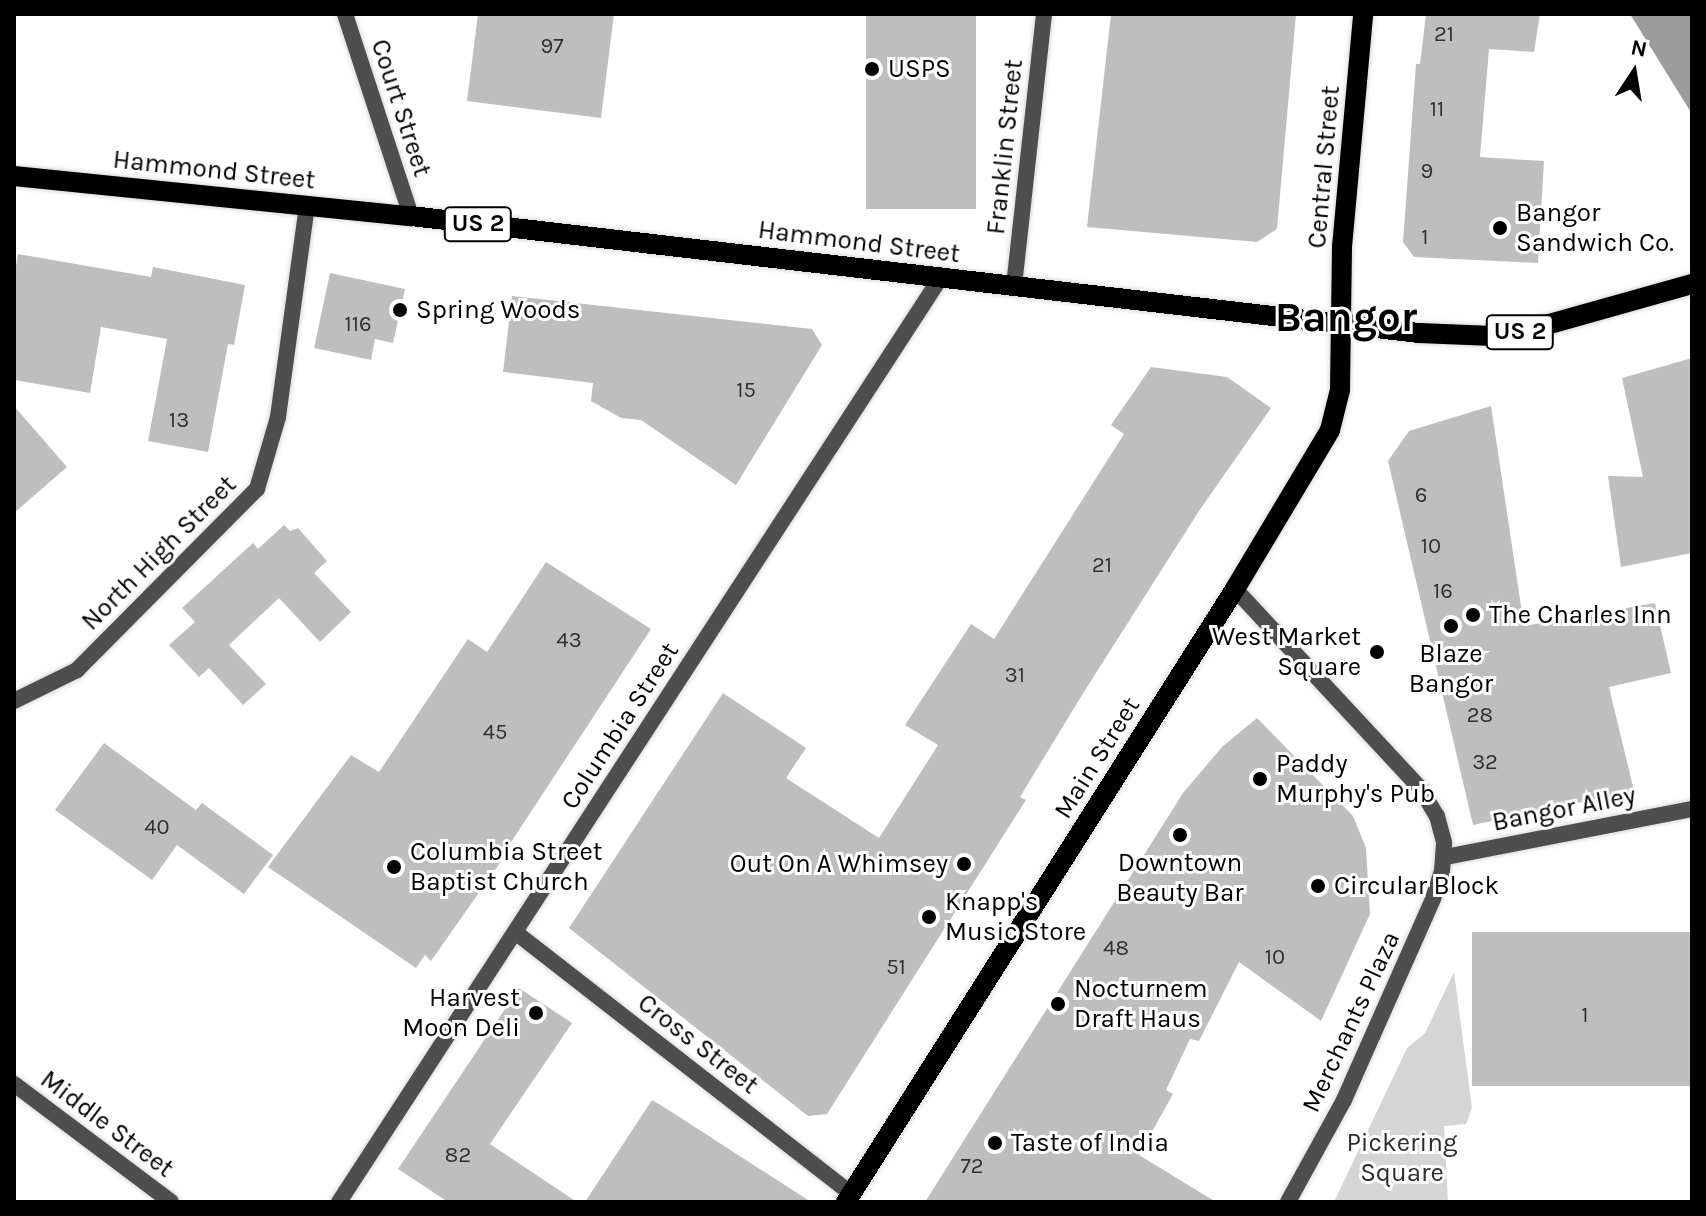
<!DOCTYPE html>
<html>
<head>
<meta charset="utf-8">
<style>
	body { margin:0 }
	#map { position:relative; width:1706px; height:1216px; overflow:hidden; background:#fff; font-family:Karla,sans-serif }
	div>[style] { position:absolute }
	.green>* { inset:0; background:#d5d5d5 }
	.water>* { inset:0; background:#9c9c9c }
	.building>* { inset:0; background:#bebebe; transform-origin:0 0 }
	.roads { filter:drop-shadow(0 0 2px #dbdbdb) drop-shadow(0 0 2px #dbdbdb) }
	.street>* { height:16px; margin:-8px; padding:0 8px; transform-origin:8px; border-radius:8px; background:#4e4e4e }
	.primary>* { height:20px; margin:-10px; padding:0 10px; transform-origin:10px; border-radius:10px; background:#000 }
	.dots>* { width:22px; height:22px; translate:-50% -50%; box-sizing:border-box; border:4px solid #fff; border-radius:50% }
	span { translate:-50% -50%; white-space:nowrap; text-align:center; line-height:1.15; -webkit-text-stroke:6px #fff; paint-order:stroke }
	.number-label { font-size:22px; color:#303030 }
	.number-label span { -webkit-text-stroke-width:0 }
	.shield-label span { padding:2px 6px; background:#fff; border:2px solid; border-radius:6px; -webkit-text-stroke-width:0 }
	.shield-label { font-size:24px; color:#000; font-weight:700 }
	.poi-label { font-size:26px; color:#000 }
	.left { translate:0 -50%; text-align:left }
	.right { translate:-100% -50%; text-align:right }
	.street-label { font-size:26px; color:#000 }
	.park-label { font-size:26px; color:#2c2c2c }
	.town-label { font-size:42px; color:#000; font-weight:700 }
	.frame { position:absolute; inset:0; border:16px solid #000; pointer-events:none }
	.north { position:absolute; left:1594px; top:32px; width:80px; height:80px; -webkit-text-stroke:6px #fff; paint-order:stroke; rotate:12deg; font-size:22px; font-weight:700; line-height:32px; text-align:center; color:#000 }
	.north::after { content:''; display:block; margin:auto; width:28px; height:36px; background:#000; clip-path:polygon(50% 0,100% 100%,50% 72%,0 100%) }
</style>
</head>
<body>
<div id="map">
	<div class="green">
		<i style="clip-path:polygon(1454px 972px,1472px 1108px,1466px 1124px,1444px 1126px,1448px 1202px,1334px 1202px,1407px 1048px,1425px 1033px)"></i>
	</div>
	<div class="water">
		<i style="clip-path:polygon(1631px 14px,1692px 14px,1692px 114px,1630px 14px)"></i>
	</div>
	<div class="building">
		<i style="clip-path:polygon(478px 14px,614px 14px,601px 118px,467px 101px)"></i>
		<i style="left:866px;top:14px;width:110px;height:195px"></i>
		<i style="clip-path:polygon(1111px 14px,1296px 14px,1277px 229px,1257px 242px,1087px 227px)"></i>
		<i style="clip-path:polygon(1426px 14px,1540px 14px,1534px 52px,1489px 49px,1480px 157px,1544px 161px,1538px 263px,1414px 257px,1403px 242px,1416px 64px,1420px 64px)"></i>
		<i style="clip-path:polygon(18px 254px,151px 277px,153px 267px,245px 285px,234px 345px,228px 344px,208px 452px,148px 441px,167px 339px,101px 327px,90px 393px,14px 380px,14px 278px)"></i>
		<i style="clip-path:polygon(330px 273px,405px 289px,393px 343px,375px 339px,371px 360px,314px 348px)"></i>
		<i style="clip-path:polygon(512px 296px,812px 329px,822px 345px,736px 485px,641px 420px,621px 418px,591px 401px,593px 383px,503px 372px)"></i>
		<i style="clip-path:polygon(1692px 358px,1692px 553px,1621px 567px,1608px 476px,1643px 477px,1622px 378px)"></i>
		<i style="clip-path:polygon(1151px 367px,1227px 377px,1271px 408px,1199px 511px,1082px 695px,1020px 797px,1026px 800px,827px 1114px,808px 1116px,569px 928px,723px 693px,806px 748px,786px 778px,879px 838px,938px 745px,905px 725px,971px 624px,994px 639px,1124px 434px,1111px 425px)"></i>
		<i style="clip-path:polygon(14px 406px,67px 467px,14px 513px)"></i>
		<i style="clip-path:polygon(1491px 406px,1524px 626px,1655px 603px,1671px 673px,1609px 687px,1634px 791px,1473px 825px,1388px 461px,1409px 431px)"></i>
		<i style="clip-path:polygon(284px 525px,290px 531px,298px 528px,327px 561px,314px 573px,351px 612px,320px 642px,279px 598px,229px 645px,266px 684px,243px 705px,209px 668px,199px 677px,169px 645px,195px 622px,182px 608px,253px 543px,258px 549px)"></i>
		<i style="clip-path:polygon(546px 562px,651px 629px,502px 856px,504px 857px,431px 961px,425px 955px,416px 968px,268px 867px,351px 755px,379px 772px,468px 639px,487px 652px)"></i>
		<i style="clip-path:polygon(1257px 718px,1353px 816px,1366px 848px,1370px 914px,1321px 1021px,1239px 962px,1199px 1041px,1190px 1039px,1166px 1090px,1173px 1094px,1139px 1155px,1216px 1202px,925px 1202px,1183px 793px,1222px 747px)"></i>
		<i style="clip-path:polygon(104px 743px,196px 810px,202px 803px,273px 855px,244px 894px,177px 845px,152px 880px,55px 810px)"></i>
		<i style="left:1692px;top:932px;width:154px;height:220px;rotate:90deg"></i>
		<i style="clip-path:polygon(519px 988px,572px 1023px,490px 1144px,577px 1202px,448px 1202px,398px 1169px)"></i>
		<i style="clip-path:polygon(652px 1100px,667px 1109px,811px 1202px,585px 1202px)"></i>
	</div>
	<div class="roads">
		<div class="street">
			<i style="left:345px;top:14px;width:213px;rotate:71.9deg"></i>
			<i style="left:1014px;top:286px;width:274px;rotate:-83.7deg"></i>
			<i style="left:1235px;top:589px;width:272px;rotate:47.1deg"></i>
			<i style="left:1420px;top:788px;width:33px;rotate:59deg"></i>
			<i style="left:1437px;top:816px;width:28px;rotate:75deg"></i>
			<i style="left:1444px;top:843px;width:28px;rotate:94deg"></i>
			<i style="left:1442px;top:871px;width:29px;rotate:108deg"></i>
			<i style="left:1433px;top:899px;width:220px;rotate:113.9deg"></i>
			<i style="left:1344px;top:1100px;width:116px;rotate:118.8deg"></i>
			<i style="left:14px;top:701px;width:70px;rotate:-26.2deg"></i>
			<i style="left:77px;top:670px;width:255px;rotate:-45.2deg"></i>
			<i style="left:257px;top:489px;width:75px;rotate:-73.7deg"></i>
			<i style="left:278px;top:417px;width:213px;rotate:-82.2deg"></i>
			<i style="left:1445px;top:857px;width:252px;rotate:-11deg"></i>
			<i style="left:515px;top:932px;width:426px;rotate:37.9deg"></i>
			<i style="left:14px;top:1084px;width:196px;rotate:36.9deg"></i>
			<i style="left:339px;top:1202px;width:1104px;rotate:-56.94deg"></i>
		</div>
		<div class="primary">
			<i style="left:14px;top:176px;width:399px;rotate:5.8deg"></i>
			<i style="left:411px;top:216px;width:1015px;rotate:6.62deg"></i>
			<i style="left:1419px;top:333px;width:74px;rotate:2.3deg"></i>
			<i style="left:1493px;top:336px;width:28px;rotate:-8deg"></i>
			<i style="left:1521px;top:332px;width:178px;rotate:-15.7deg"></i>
			<i style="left:846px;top:1202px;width:726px;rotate:-57.6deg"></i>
			<i style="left:1235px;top:589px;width:185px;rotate:-59.1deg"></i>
			<i style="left:1330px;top:430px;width:41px;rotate:-76deg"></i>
			<i style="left:1340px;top:390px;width:143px;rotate:-89.2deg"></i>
			<i style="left:1342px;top:247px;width:234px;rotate:-84.8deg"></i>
		</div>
	</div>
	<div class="dots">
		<i style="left:872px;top:69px;background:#000"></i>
		<i style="left:1500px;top:228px;background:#000"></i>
		<i style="left:400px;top:310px;background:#000"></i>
		<i style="left:1473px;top:615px;background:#000"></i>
		<i style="left:1451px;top:626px;background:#000"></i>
		<i style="left:1377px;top:652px;background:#000"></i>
		<i style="left:1260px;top:779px;background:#000"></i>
		<i style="left:1180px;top:835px;background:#000"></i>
		<i style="left:964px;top:864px;background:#000"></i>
		<i style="left:394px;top:867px;background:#000"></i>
		<i style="left:1318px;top:886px;background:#000"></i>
		<i style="left:929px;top:917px;background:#000"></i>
		<i style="left:1058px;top:1004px;background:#000"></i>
		<i style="left:536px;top:1013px;background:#000"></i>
		<i style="left:995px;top:1143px;background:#000"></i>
	</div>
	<div class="number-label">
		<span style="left:1444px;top:35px">21</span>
		<span style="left:552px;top:47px">97</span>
		<span style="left:1437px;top:110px">11</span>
		<span style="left:1427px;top:172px">9</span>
		<span style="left:1425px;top:238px">1</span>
		<span style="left:358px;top:325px">116</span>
		<span style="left:746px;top:391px">15</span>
		<span style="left:179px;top:421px">13</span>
		<span style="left:1421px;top:496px">6</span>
		<span style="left:1431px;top:547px">10</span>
		<span style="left:1102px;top:566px">21</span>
		<span style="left:1443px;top:592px">16</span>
		<span style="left:569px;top:641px">43</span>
		<span style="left:1015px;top:676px">31</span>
		<span style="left:1480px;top:716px">28</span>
		<span style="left:495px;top:733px">45</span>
		<span style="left:1485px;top:763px">32</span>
		<span style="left:157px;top:828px">40</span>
		<span style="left:1116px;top:949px">48</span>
		<span style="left:1275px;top:958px">10</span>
		<span style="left:896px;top:968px">51</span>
		<span style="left:1585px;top:1016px">1</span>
		<span style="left:458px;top:1156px">82</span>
		<span style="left:972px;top:1167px">72</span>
	</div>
	<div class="shield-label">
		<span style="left:478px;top:224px">US 2</span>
		<span style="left:1520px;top:332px">US 2</span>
	</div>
	<div class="poi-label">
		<span class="left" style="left:888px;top:69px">USPS</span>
		<span class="left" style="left:1516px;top:228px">Bangor<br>Sandwich Co.</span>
		<span class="left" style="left:416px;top:310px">Spring Woods</span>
		<span class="left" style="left:1489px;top:615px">The Charles Inn</span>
		<span class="right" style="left:1361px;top:652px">West Market<br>Square</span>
		<span style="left:1451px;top:669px">Blaze<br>Bangor</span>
		<span class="left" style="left:1276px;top:779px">Paddy<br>Murphy's Pub</span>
		<span class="left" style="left:410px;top:867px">Columbia Street<br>Baptist Church</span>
		<span style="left:1180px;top:878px">Downtown<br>Beauty Bar</span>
		<span class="right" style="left:948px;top:864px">Out On A Whimsey</span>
		<span class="left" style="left:1334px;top:886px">Circular Block</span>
		<span class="left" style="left:945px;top:917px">Knapp's<br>Music Store</span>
		<span class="left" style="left:1074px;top:1004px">Nocturnem<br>Draft Haus</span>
		<span class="right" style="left:520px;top:1013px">Harvest<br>Moon Deli</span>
		<span class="left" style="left:1011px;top:1143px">Taste of India</span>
	</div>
	<div class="street-label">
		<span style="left:401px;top:108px;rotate:72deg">Court Street</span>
		<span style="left:1005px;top:147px;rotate:-84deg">Franklin Street</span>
		<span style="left:1324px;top:167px;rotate:-85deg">Central Street</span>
		<span style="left:214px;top:170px;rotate:6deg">Hammond Street</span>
		<span style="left:859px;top:242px;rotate:7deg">Hammond Street</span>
		<span style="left:159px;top:553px;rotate:-45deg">North High Street</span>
		<span style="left:620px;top:726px;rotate:-57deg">Columbia Street</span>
		<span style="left:1097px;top:758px;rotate:-58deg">Main Street</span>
		<span style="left:1564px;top:809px;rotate:-11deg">Bangor Alley</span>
		<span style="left:1351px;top:1022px;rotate:-65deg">Merchants Plaza</span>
		<span style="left:698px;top:1044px;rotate:38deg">Cross Street</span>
		<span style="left:107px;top:1124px;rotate:37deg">Middle Street</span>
	</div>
	<div class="park-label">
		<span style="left:1402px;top:1158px">Pickering<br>Square</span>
	</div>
	<div class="town-label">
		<span style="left:1346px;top:317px">Bangor</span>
	</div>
	<div class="frame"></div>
	<div class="north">N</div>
</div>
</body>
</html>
